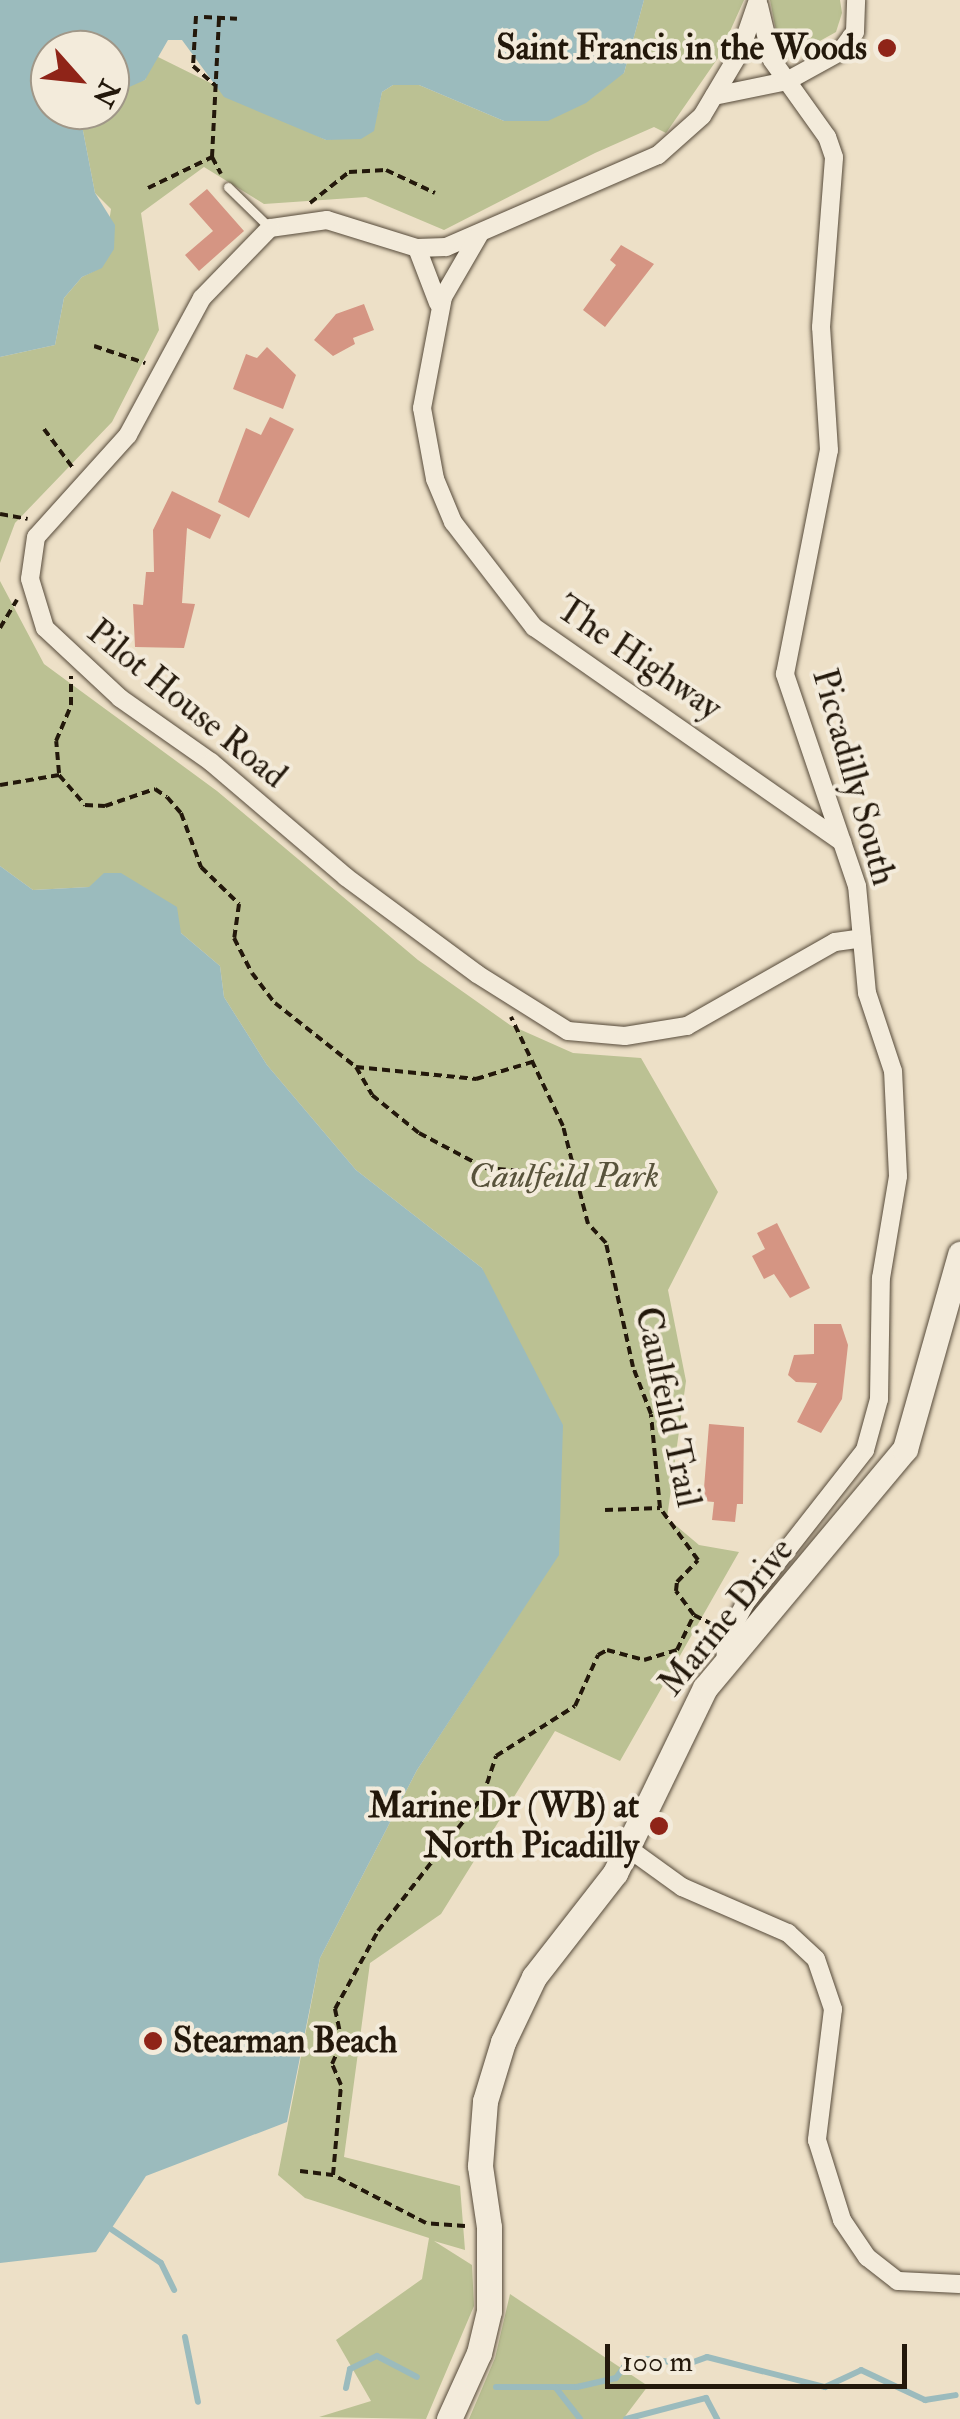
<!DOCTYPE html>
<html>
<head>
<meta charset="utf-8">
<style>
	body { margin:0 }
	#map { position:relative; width:960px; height:2419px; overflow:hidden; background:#ede0c7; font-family:"IM FELL Double Pica",serif }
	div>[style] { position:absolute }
	.green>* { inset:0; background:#bbc193 }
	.water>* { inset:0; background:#9bbbbd }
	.stream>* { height:6px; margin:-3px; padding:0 3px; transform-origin:3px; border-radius:3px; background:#9bbbbd }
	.building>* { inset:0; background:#d59583 }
	.path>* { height:4px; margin-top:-2px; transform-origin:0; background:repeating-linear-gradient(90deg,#23180b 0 8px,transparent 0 13px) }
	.roads { filter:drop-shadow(0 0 2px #564a3a) drop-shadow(0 0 2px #564a3a) }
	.lane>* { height:9px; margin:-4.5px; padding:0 4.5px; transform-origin:4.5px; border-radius:4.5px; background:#f3ebdb }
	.street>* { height:18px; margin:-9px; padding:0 9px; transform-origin:9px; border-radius:9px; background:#f3ebdb }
	.secondary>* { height:25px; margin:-12.5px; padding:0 12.5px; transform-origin:12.5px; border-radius:12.5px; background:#f3ebdb }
	.dots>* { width:28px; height:28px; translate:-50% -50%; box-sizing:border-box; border:5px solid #f3ebdb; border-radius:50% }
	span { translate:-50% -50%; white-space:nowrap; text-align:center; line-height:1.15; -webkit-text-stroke:8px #f3ebdb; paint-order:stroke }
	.poi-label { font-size:35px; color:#23180b; font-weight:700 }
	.right { translate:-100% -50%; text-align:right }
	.left { translate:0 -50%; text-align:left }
	.street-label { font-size:35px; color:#23180b }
	.park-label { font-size:35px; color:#58533b; font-style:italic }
	.north { position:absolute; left:30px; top:30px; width:100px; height:100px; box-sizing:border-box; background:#f3ebdb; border:2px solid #a09788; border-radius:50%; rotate:117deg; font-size:28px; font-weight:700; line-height:40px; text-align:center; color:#23180b }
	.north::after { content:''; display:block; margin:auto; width:35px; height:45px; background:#8f2418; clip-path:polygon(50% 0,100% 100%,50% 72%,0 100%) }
	.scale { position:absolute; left:605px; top:2344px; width:302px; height:45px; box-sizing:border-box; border:5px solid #23180b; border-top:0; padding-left:12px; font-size:30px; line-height:35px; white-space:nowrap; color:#23180b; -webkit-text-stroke:8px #f3ebdb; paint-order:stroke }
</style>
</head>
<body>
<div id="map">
	<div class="green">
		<i style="clip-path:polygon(644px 0,744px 0,718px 58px,666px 133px,654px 127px,595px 153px,444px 230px,366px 197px,264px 204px,204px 167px,141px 213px,159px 330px,112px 422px,15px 523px,0 563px,0 357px,55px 345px,64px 298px,82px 277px,102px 267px,111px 209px,95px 193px,79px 110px,110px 110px,110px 86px,145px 80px,154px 55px,326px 140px,373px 131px,382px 92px,393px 85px,419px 85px,504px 121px,624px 73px)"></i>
		<i style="clip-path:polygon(770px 0,840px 0,842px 13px,836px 32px,782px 62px)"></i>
		<i style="clip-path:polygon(0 581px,44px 664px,217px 791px,418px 960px,510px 1025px,573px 1053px,641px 1058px,718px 1192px,668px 1290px,686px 1381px,667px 1518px,699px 1545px,739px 1552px,620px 1761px,555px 1731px,441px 1914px,370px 1963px,344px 2157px,460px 2186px,465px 2250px,434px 2241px,472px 2265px,474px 2306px,426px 2419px,319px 2417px,371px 2401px,336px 2340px,422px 2279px,429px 2238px,305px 2198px,278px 2175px,320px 1958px,417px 1770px,558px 1555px,482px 1268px,356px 1170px,267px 1065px,224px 997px,220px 966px,181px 933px,104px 874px,90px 887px,33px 890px,0 866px)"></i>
		<i style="clip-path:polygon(510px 2294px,648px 2386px,623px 2419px,469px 2419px,495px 2358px)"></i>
	</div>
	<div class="water">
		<i style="clip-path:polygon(0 0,644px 0,624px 73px,586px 103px,548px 121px,504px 121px,419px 85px,393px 85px,382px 92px,374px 131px,361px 139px,326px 140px,224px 97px,182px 40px,168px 40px,145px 80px,127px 88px,110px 86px,110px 50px,50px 50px,50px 110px,79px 110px,95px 193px,115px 225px,114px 249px,102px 268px,82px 277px,64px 298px,55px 345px,0 357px)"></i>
		<i style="clip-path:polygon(0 866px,33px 890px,89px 887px,104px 873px,121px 873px,177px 907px,181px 933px,220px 966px,224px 997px,267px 1065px,356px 1170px,482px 1268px,563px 1425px,559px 1555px,417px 1770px,320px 1958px,287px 2122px,146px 2176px,96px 2252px,0 2263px)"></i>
	</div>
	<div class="stream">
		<i style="left:111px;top:2229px;width:60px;rotate:34.2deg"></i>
		<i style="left:161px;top:2263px;width:30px;rotate:64deg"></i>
		<i style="left:185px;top:2337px;width:66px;rotate:78.7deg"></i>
		<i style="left:496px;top:2387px;width:81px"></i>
		<i style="left:577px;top:2387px;width:40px;rotate:-13deg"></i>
		<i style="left:616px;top:2378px;width:14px;rotate:-54deg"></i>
		<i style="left:624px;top:2367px;width:24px;rotate:-19deg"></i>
		<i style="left:647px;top:2359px;width:41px;rotate:7deg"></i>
		<i style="left:688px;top:2364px;width:20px;rotate:-20deg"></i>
		<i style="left:707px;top:2357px;width:122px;rotate:14.3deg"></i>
		<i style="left:825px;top:2387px;width:40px;rotate:-25deg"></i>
		<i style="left:861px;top:2370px;width:71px;rotate:25.1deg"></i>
		<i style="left:925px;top:2400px;width:31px;rotate:-9deg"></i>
		<i style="left:346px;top:2388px;width:19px;rotate:-78deg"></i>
		<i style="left:350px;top:2369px;width:30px;rotate:-26deg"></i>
		<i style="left:377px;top:2356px;width:45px;rotate:27.7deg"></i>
		<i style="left:556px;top:2388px;width:39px;rotate:52deg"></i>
		<i style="left:626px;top:2419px;width:83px;rotate:-14.7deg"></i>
		<i style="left:706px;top:2398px;width:24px;rotate:62deg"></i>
	</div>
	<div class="building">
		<i style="clip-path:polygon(207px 189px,244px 231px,199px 271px,185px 255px,213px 231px,189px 204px)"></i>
		<i style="clip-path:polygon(621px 245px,654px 264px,605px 327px,583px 310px,616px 265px,610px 260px)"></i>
		<i style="clip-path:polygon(364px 304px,374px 330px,353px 338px,355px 344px,333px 356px,314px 340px,336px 314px)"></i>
		<i style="clip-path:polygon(267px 347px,296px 375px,283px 409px,233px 389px,246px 354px,257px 358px)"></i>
		<i style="clip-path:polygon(270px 417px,294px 429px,249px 518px,218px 502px,246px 428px,261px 435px)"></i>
		<i style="clip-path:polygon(172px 491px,221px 515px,210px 539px,187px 528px,182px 603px,195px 604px,184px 648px,135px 647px,133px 604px,143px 605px,146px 572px,154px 572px,153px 530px)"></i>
		<i style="clip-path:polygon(777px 1223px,810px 1288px,790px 1298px,774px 1274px,764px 1279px,752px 1256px,765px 1249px,757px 1233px)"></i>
		<i style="clip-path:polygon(814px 1324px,841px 1324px,848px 1345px,842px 1399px,821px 1433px,797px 1422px,817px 1383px,796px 1382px,788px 1375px,794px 1355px,814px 1354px)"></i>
		<i style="clip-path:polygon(709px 1424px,744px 1427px,743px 1504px,737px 1504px,735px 1522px,712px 1520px,714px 1502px,703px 1501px)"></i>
	</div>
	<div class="path">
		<i style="left:196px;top:16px;width:50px;rotate:93.4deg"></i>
		<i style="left:193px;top:66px;width:29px;rotate:41deg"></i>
		<i style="left:204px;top:17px;width:33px;rotate:3deg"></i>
		<i style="left:212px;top:157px;width:19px;rotate:62deg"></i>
		<i style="left:148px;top:188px;width:71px;rotate:-25.8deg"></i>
		<i style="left:212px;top:157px;width:139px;rotate:-87.1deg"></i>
		<i style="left:310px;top:203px;width:50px;rotate:-38.5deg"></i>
		<i style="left:349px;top:172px;width:37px;rotate:-3deg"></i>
		<i style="left:386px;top:170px;width:54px;rotate:25.1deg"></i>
		<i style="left:94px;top:346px;width:54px;rotate:18.4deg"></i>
		<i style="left:44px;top:429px;width:49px;rotate:53.4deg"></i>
		<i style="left:0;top:514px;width:28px;rotate:10deg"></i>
		<i style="left:0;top:628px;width:33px;rotate:-59deg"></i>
		<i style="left:59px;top:773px;width:32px;rotate:-95deg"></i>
		<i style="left:56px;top:741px;width:39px;rotate:-67deg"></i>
		<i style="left:71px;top:705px;width:29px;rotate:-90deg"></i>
		<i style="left:0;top:785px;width:60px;rotate:-9.6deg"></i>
		<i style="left:59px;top:775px;width:40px;rotate:49deg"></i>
		<i style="left:85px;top:805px;width:20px;rotate:3deg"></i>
		<i style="left:105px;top:806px;width:53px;rotate:-18.8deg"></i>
		<i style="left:155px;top:789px;width:14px;rotate:34deg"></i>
		<i style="left:167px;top:797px;width:21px;rotate:49deg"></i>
		<i style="left:181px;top:813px;width:58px;rotate:69.7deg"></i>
		<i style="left:201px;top:867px;width:53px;rotate:44.2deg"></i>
		<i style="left:239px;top:904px;width:34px;rotate:98deg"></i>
		<i style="left:234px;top:938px;width:39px;rotate:63deg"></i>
		<i style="left:252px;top:973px;width:38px;rotate:53deg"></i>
		<i style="left:275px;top:1003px;width:103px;rotate:38.3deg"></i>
		<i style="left:356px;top:1067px;width:121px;rotate:5.7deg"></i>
		<i style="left:476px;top:1079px;width:59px;rotate:-16.9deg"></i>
		<i style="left:356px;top:1067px;width:32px;rotate:60deg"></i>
		<i style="left:372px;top:1095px;width:60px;rotate:39deg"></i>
		<i style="left:419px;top:1133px;width:75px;rotate:27.9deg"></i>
		<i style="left:485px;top:1168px;width:90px;rotate:4.4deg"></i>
		<i style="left:605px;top:1510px;width:55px;rotate:-2.1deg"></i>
		<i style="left:694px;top:1615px;width:20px;rotate:27deg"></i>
		<i style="left:300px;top:2171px;width:33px;rotate:7deg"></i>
		<i style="left:465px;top:2226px;width:39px;rotate:-176deg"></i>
		<i style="left:426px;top:2223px;width:105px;rotate:-152.7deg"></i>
		<i style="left:333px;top:2175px;width:90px;rotate:-84.9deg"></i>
		<i style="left:341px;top:2085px;width:23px;rotate:-113deg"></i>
		<i style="left:332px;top:2064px;width:24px;rotate:-66deg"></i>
		<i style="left:342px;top:2042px;width:34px;rotate:-102deg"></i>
		<i style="left:335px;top:2009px;width:89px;rotate:-61.1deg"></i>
		<i style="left:378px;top:1931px;width:171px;rotate:-52.1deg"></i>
		<i style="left:483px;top:1796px;width:42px;rotate:-72deg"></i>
		<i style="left:496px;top:1756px;width:93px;rotate:-32.3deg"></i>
		<i style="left:575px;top:1706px;width:56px;rotate:-65.7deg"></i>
		<i style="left:598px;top:1655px;width:10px;rotate:-29deg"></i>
		<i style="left:607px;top:1650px;width:38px;rotate:15deg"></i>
		<i style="left:644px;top:1660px;width:34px;rotate:-17deg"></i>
		<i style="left:677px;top:1650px;width:39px;rotate:-64deg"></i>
		<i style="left:694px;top:1615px;width:30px;rotate:-127deg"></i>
		<i style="left:676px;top:1591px;width:9px;rotate:-84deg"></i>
		<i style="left:677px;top:1582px;width:30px;rotate:-46deg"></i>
		<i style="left:698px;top:1560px;width:64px;rotate:-126.2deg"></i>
		<i style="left:660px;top:1508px;width:94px;rotate:-95.5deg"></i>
		<i style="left:651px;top:1414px;width:50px;rotate:-111deg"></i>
		<i style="left:633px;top:1367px;width:127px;rotate:-102.3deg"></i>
		<i style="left:606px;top:1243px;width:26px;rotate:-133deg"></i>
		<i style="left:588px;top:1224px;width:101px;rotate:-104.3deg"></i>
		<i style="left:563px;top:1126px;width:121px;rotate:-115.5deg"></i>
	</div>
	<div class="roads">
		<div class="lane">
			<i style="left:228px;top:187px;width:59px;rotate:44.3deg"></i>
		</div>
		<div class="street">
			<i style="left:758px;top:0;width:55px;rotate:109.1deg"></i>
			<i style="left:740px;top:52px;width:74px;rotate:120.7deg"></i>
			<i style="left:702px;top:116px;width:59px;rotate:138.4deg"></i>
			<i style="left:658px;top:155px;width:231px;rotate:156.5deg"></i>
			<i style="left:446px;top:247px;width:29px;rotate:178deg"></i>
			<i style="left:417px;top:248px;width:94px;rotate:-162.7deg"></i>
			<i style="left:327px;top:220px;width:58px;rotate:172deg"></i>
			<i style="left:270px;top:228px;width:98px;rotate:134.2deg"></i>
			<i style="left:202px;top:298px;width:156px;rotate:118.4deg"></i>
			<i style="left:128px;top:435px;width:137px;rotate:132deg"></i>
			<i style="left:36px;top:537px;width:42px;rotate:98.1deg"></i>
			<i style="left:30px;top:579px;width:51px;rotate:73deg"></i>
			<i style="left:45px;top:628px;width:103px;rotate:43deg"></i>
			<i style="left:120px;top:698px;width:111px;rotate:35.1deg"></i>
			<i style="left:211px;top:762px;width:177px;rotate:40.4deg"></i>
			<i style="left:346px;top:877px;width:163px;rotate:36.5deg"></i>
			<i style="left:477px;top:974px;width:107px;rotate:32.1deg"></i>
			<i style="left:568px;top:1031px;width:57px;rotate:5deg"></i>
			<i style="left:625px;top:1036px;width:63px;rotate:-9.2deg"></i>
			<i style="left:687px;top:1026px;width:170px;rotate:-29.6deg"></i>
			<i style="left:835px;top:942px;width:27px;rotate:-8deg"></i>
			<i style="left:714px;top:96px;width:75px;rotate:-11.6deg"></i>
			<i style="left:787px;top:81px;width:60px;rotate:-28.7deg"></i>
			<i style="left:840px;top:52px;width:25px;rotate:-53deg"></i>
			<i style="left:855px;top:32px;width:32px;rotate:-88deg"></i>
			<i style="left:479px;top:235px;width:72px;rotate:120.1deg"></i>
			<i style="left:443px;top:297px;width:113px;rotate:100.7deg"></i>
			<i style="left:422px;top:408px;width:72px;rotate:79.6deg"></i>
			<i style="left:435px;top:479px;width:47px;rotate:67.3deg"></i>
			<i style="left:453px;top:522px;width:133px;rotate:52.4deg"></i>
			<i style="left:534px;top:627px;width:376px;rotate:34.9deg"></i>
			<i style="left:417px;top:248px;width:59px;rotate:69.1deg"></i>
			<i style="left:726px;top:1661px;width:20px;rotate:-93deg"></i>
			<i style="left:725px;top:1641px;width:44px;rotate:-61.7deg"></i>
			<i style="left:746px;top:1602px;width:193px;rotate:-51.9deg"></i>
			<i style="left:865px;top:1450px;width:53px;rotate:-74.6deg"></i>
			<i style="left:879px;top:1399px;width:121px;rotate:-89.1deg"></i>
			<i style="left:881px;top:1278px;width:103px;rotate:-80.5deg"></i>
			<i style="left:898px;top:1176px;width:105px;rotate:-92.7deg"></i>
			<i style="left:893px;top:1071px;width:82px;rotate:-108.4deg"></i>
			<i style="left:867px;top:993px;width:107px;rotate:-95.3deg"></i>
			<i style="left:857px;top:886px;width:224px;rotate:-108.8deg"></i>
			<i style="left:785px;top:674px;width:228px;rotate:-78.9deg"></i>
			<i style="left:829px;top:450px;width:123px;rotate:-93.7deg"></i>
			<i style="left:821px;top:327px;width:170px;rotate:-85.6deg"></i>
			<i style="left:834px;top:157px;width:21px;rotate:-109deg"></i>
			<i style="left:827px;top:137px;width:95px;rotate:-125.5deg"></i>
			<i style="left:772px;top:60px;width:56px;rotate:-103.5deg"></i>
			<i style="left:628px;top:1848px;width:67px;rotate:35.8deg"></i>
			<i style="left:682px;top:1887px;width:116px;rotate:23.5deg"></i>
			<i style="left:788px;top:1933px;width:38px;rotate:43deg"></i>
			<i style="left:816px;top:1959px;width:53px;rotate:71.2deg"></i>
			<i style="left:833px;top:2009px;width:132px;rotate:97deg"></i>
			<i style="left:817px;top:2140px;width:84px;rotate:72.6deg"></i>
			<i style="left:842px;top:2220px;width:45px;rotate:56deg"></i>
			<i style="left:867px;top:2257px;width:39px;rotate:38deg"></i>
			<i style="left:898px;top:2281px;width:62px;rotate:2.8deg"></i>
		</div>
		<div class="secondary">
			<i style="left:449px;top:2419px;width:72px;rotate:-65.6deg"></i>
			<i style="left:479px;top:2353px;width:43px;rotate:-76.6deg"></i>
			<i style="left:489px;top:2311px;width:84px;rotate:-90deg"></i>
			<i style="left:489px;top:2227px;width:62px;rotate:-98.4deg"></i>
			<i style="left:480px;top:2166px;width:65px;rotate:-85.6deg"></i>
			<i style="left:485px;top:2101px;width:62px;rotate:-73deg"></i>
			<i style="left:503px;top:2042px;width:72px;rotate:-64.5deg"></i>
			<i style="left:534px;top:1977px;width:132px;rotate:-52.1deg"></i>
			<i style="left:615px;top:1873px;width:206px;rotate:-64.1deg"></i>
			<i style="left:705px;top:1688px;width:312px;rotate:-50.1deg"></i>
			<i style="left:905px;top:1449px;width:203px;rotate:-74.2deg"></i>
		</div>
	</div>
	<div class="dots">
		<i style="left:887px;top:48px;background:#8f2418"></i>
		<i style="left:659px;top:1826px;background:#8f2418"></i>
		<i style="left:153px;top:2041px;background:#8f2418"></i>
	</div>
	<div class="poi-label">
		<span class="right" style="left:867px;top:48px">Saint Francis in the Woods</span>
		<span class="right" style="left:639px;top:1826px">Marine Dr (WB) at<br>North Picadilly</span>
		<span class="left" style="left:173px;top:2041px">Stearman Beach</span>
	</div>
	<div class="street-label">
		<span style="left:639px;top:658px;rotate:34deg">The Highway</span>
		<span style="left:187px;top:704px;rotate:39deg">Pilot House Road</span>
		<span style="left:854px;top:777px;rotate:74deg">Piccadilly South</span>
		<span style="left:668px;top:1407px;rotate:78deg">Caulfeild Trail</span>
		<span style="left:726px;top:1617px;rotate:-51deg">Marine Drive</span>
	</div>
	<div class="park-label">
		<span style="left:564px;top:1176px">Caulfeild Park</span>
	</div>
	<div class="north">N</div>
	<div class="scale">100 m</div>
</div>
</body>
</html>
